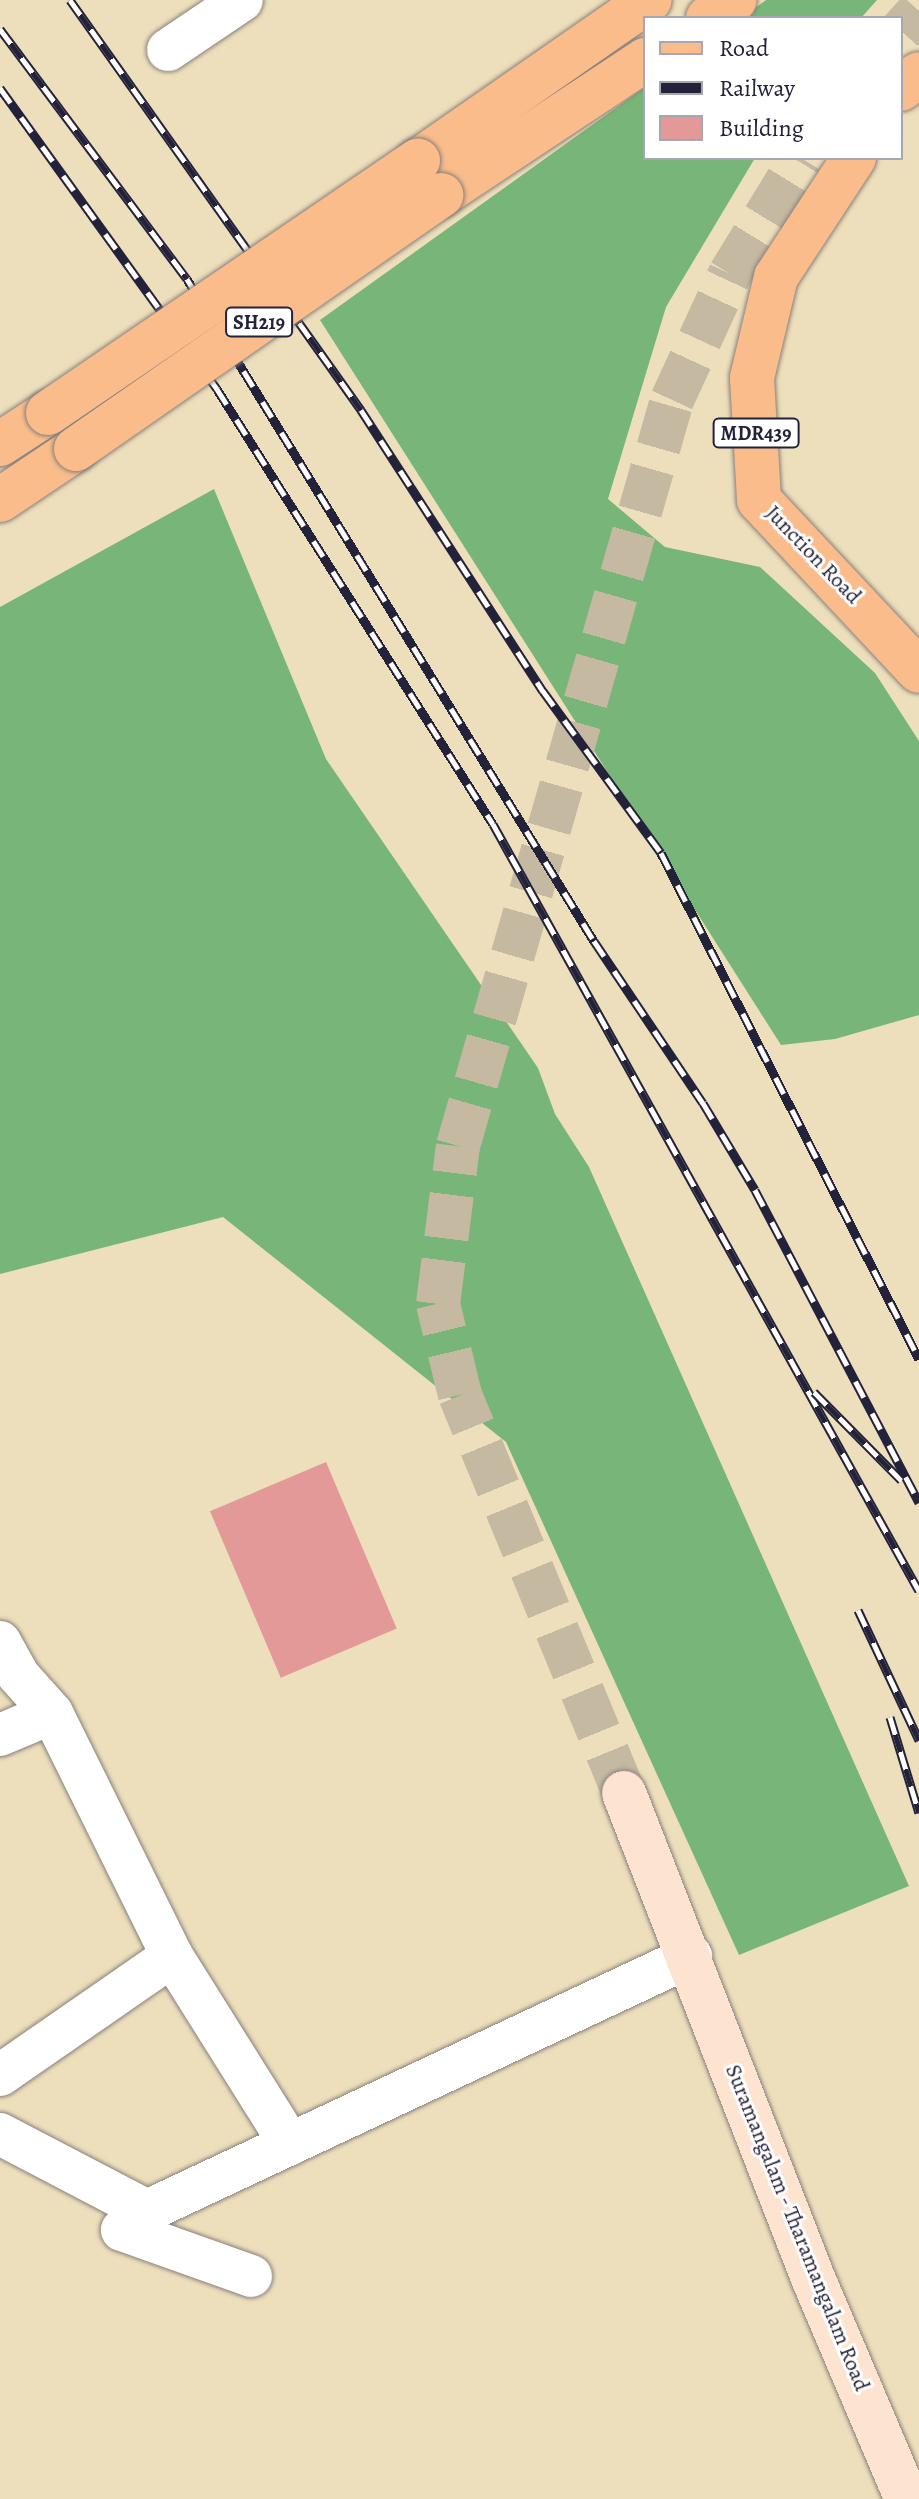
<!DOCTYPE html>
<html>
<head>
<meta charset="utf-8">
<style>
	body { margin:0 }
	#map { position:relative; width:919px; height:2499px; overflow:hidden; background:#eedfbc; font-family:Alegreya,serif }
	div>[style] { position:absolute }
	.forest>* { inset:0; background:#77b678 }
	.building>* { inset:0; background:#e29997; transform-origin:0 0 }
	.secondary-tunnel>* { height:44px; margin-top:-22px; transform-origin:0; background:repeating-linear-gradient(90deg,#c5b9a2 0 44px,transparent 0 66px) }
	.roads { filter:drop-shadow(0 0 2px #88807c) drop-shadow(0 0 2px #88807c) }
	.minor>* { height:42px; margin:-21px; padding:0 21px; transform-origin:21px; border-radius:21px; background:#fff }
	.secondary>* { height:44px; margin:-22px; padding:0 22px; transform-origin:22px; border-radius:22px; background:#fde4d1 }
	.primary>* { height:44px; margin:-22px; padding:0 22px; transform-origin:22px; border-radius:22px; background:#fabc8b }
	.rail>* { height:9px; margin-top:-4.5px; transform-origin:0; background:repeating-linear-gradient(90deg,#fff 0 18px,#22223b 0 36px); box-sizing:border-box; border-block:2px solid #22223b }
	.bridges { filter:drop-shadow(0 0 2px #88807c) drop-shadow(0 0 2px #88807c) }
	.primary-bridge>* { height:44px; margin:-22px; padding:0 22px; transform-origin:22px; border-radius:22px; background:#fabc8b }
	span { translate:-50% -50%; white-space:nowrap; text-align:center; line-height:1.15; -webkit-text-stroke:6px #fff; paint-order:stroke }
	.shield-label span { padding:2px 6px; background:#fff; border:2px solid; border-radius:6px; -webkit-text-stroke-width:0 }
	.shield-label { font-size:20px; color:#22223b; font-weight:700 }
	.street-label { font-size:22px; color:#22223b }
	.legend { position:absolute; left:643px; top:16px; width:260px; height:144px; box-sizing:border-box; background:#fff; border:2px solid #a7a7b1; margin:0; padding:10px 14px; list-style:none; font-size:24px; color:#22223b }
	.legend li { display:flex; align-items:center; gap:16px; height:40px }
	.legend b { width:40px; border:2px solid #a7a7b1 }
</style>
</head>
<body>
<div id="map">
	<div class="forest">
		<i style="clip-path:polygon(766px 0,877px 0,861px 18px,741px 18px)"></i>
		<i style="clip-path:polygon(645px 87px,645px 158px,755px 158px,666px 307px,608px 499px,665px 547px,760px 567px,875px 673px,919px 741px,919px 1015px,835px 1039px,781px 1045px,320px 320px)"></i>
		<i style="clip-path:polygon(214px 489px,326px 759px,538px 1068px,555px 1114px,589px 1167px,909px 1886px,739px 1955px,506px 1442px,223px 1217px,0 1274px,0 607px)"></i>
	</div>
	<div class="building">
		<i style="left:326px;top:1462px;width:181px;height:126px;rotate:67deg"></i>
	</div>
	<div class="secondary-tunnel">
		<i style="left:901px;top:31px;width:27px;rotate:-48deg"></i>
		<i style="left:624px;top:1793px;width:430px;rotate:-112.4deg"></i>
		<i style="left:460px;top:1395px;width:94px;rotate:-103.6deg"></i>
		<i style="left:438px;top:1304px;width:159px;rotate:-82.8deg"></i>
		<i style="left:458px;top:1146px;width:776px;rotate:-73.99deg"></i>
		<i style="left:672px;top:400px;width:139px;rotate:-65.3deg"></i>
		<i style="left:730px;top:274px;width:136px;rotate:-58.5deg"></i>
	</div>
	<div class="roads">
		<div class="minor">
			<i style="left:168px;top:50px;width:89px;rotate:-34deg"></i>
			<i style="left:0;top:1642px;width:38px;rotate:61deg"></i>
			<i style="left:18px;top:1675px;width:51px;rotate:48.2deg"></i>
			<i style="left:52px;top:1713px;width:271px;rotate:63.7deg"></i>
			<i style="left:172px;top:1956px;width:209px;rotate:145.3deg"></i>
			<i style="left:0;top:1735px;width:56px;rotate:-22.9deg"></i>
			<i style="left:172px;top:1956px;width:222px;rotate:57.9deg"></i>
			<i style="left:0;top:2134px;width:166px;rotate:27.6deg"></i>
			<i style="left:122px;top:2230px;width:31px;rotate:-37deg"></i>
			<i style="left:147px;top:2211px;width:601px;rotate:-25.11deg"></i>
			<i style="left:122px;top:2230px;width:137px;rotate:19.6deg"></i>
		</div>
		<div class="secondary">
			<i style="left:624px;top:1793px;width:521px;rotate:68.71deg"></i>
			<i style="left:813px;top:2278px;width:240px;rotate:67deg"></i>
		</div>
		<div class="primary">
			<i style="left:708px;top:18px;width:32px;rotate:-34deg"></i>
			<i style="left:901px;top:89px;width:23px;rotate:-40deg"></i>
			<i style="left:854px;top:158px;width:142px;rotate:123.2deg"></i>
			<i style="left:776px;top:277px;width:104px;rotate:103.4deg"></i>
			<i style="left:752px;top:378px;width:122px;rotate:86.7deg"></i>
			<i style="left:759px;top:500px;width:234px;rotate:46.9deg"></i>
			<i style="left:418px;top:161px;width:282px;rotate:-34.8deg"></i>
			<i style="left:441px;top:195px;width:245px;rotate:-33.5deg"></i>
			<i style="left:0;top:444px;width:57px;rotate:-32.9deg"></i>
			<i style="left:0;top:500px;width:92px;rotate:-33.9deg"></i>
		</div>
	</div>
	<div class="rail">
		<i style="left:70px;top:0;width:503px;rotate:54.63deg"></i>
		<i style="left:361px;top:410px;width:335px;rotate:57.1deg"></i>
		<i style="left:543px;top:691px;width:200px;rotate:53.9deg"></i>
		<i style="left:661px;top:853px;width:568px;rotate:62.98deg"></i>
		<i style="left:0;top:29px;width:312px;rotate:53.2deg"></i>
		<i style="left:187px;top:279px;width:777px;rotate:58.42deg"></i>
		<i style="left:594px;top:941px;width:195px;rotate:56.1deg"></i>
		<i style="left:703px;top:1103px;width:101px;rotate:59.1deg"></i>
		<i style="left:755px;top:1190px;width:353px;rotate:62.3deg"></i>
		<i style="left:0;top:88px;width:371px;rotate:54.2deg"></i>
		<i style="left:217px;top:389px;width:515px;rotate:57.61deg"></i>
		<i style="left:493px;top:824px;width:877px;rotate:60.95deg"></i>
		<i style="left:814px;top:1392px;width:124px;rotate:45.3deg"></i>
		<i style="left:858px;top:1610px;width:144px;rotate:64.9deg"></i>
		<i style="left:890px;top:1717px;width:100px;rotate:73.2deg"></i>
	</div>
	<div class="bridges">
		<div class="primary-bridge">
			<i style="left:48px;top:413px;width:448px;rotate:-34.3deg"></i>
			<i style="left:76px;top:449px;width:445px;rotate:-34.8deg"></i>
		</div>
	</div>
	<div class="shield-label">
		<span style="left:259px;top:322px">SH219</span>
		<span style="left:756px;top:433px">MDR439</span>
	</div>
	<div class="street-label">
		<span style="left:813px;top:555px;rotate:46deg">Junction Road</span>
		<span style="left:797px;top:2228px;rotate:68deg">Suramangalam - Tharamangalam Road</span>
	</div>
	<ul class="legend">
	<li><b style="height:10px;background:#fabc8b"></b>Road</li>
	<li><b style="height:10px;background:#22223b"></b>Railway</li>
	<li><b style="height:22px;background:#e29997"></b>Building</li>
	</ul>
</div>
</body>
</html>
